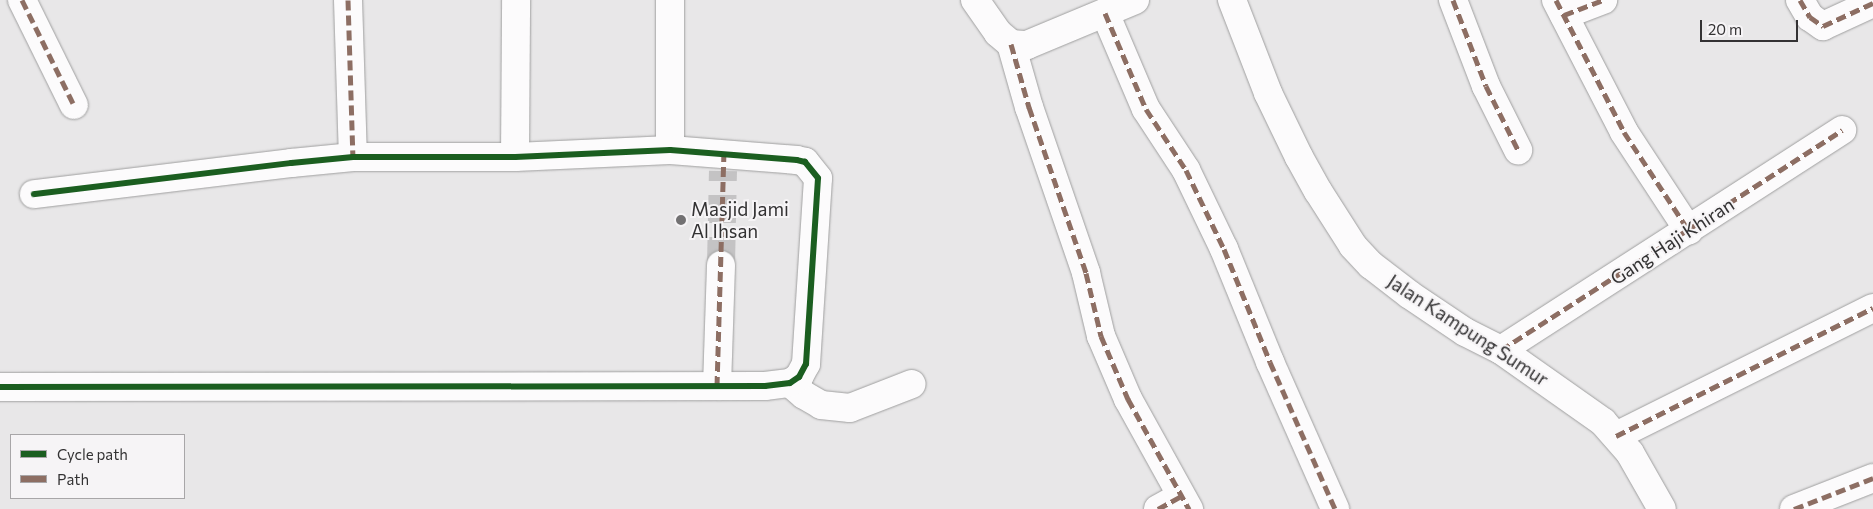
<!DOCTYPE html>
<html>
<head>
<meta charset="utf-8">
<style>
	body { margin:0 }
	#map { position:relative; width:1873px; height:509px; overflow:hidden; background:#e8e7e8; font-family:Commissioner,sans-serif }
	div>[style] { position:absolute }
	.street-tunnel>* { height:28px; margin-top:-14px; transform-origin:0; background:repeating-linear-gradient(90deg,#c4c3c4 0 28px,transparent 0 42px) }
	.roads { filter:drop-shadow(0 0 1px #9f9f9f) drop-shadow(0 0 1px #9f9f9f) }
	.street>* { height:28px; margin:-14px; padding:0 14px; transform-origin:14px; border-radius:14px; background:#fcfbfc }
	.quiet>* { height:5px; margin-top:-2.5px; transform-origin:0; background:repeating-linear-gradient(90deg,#8d6e63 0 10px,transparent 0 15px) }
	.cycleway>* { height:6px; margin:-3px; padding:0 3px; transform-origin:3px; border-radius:3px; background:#1b5e20 }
	.dots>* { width:14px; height:14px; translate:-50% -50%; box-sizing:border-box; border:2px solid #f6f4f6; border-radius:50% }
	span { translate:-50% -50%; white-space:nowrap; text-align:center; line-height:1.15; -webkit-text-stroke:4px #f6f4f6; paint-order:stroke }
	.poi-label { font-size:19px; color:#333233 }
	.left { translate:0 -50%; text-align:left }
	.street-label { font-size:19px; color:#333233 }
	.legend { position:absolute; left:10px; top:434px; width:175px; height:65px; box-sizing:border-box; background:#f6f4f6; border:1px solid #a8a6a8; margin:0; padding:6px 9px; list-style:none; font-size:15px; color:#333233 }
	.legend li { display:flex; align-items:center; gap:10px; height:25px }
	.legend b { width:25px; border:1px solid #a8a6a8 }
	.scale { position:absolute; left:1700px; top:20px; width:98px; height:22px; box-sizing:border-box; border:2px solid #333233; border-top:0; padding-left:6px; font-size:15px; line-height:18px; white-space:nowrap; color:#333233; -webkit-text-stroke:4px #f6f4f6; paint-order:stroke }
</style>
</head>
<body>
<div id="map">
	<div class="street-tunnel">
		<i style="left:721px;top:265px;width:94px;rotate:-88.8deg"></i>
	</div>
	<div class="roads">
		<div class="street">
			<i style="left:22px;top:0;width:117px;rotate:63.7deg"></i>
			<i style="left:348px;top:0;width:157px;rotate:88.2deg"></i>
			<i style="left:670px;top:0;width:150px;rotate:90deg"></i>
			<i style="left:975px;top:0;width:40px;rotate:55.1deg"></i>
			<i style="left:998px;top:33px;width:17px;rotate:40deg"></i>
			<i style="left:1011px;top:44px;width:16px;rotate:4deg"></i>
			<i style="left:1027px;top:45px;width:117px;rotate:-22.6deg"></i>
			<i style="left:1232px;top:0;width:100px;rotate:68.8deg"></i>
			<i style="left:1268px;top:93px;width:71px;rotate:64.2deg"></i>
			<i style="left:1299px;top:157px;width:39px;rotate:61deg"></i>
			<i style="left:1318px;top:191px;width:65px;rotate:57.5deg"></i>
			<i style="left:1353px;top:246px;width:26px;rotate:47deg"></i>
			<i style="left:1371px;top:265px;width:49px;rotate:37.6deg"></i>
			<i style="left:1410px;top:295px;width:66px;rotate:33.9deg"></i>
			<i style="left:1465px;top:332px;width:40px;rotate:26.6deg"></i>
			<i style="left:1501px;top:350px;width:125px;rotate:35.2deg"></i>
			<i style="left:1603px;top:422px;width:41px;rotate:48.9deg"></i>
			<i style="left:1630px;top:453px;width:64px;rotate:60.3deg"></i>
			<i style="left:1453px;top:0;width:92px;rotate:69deg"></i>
			<i style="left:1486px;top:86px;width:72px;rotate:63.4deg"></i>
			<i style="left:1556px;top:0;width:148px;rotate:62.7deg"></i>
			<i style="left:1624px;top:132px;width:118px;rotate:56.7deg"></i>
			<i style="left:1800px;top:0;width:20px;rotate:60deg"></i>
			<i style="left:1810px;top:17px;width:16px;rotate:35deg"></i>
			<i style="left:1823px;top:26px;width:55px;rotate:-24.7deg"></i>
			<i style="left:1105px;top:13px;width:104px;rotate:66.9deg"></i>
			<i style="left:1146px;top:109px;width:73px;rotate:56.7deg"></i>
			<i style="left:1186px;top:170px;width:88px;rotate:64.3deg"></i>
			<i style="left:1224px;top:249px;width:122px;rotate:67.8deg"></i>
			<i style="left:1270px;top:362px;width:161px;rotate:66.1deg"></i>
			<i style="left:1564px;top:15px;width:42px;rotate:-21deg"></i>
			<i style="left:1011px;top:44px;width:66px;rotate:74.1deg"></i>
			<i style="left:1029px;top:107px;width:176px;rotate:71deg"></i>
			<i style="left:1086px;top:273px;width:65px;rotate:76.6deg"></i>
			<i style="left:1101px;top:336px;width:69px;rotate:66.8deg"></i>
			<i style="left:1128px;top:399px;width:126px;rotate:61deg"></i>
			<i style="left:515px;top:157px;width:157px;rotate:-89.6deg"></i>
			<i style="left:1501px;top:350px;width:406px;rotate:-32.8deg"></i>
			<i style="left:790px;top:383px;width:18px;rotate:41deg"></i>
			<i style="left:804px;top:395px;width:20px;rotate:30deg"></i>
			<i style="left:821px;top:405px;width:29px;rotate:6deg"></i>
			<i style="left:850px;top:408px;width:66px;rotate:-21.2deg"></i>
			<i style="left:717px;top:386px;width:121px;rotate:-88.1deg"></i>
			<i style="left:0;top:387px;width:765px;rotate:-0.07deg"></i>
			<i style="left:765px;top:386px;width:25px;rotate:-7deg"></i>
			<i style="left:790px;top:383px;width:11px;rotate:-34deg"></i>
			<i style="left:799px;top:377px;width:15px;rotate:-62deg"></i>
			<i style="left:806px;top:364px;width:186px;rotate:-86.3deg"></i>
			<i style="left:818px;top:178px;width:21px;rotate:-129deg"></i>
			<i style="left:805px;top:162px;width:8px;rotate:-166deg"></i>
			<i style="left:797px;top:160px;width:127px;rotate:-175.5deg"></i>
			<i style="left:670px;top:150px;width:155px;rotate:177.4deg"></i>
			<i style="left:515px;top:157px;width:162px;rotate:180deg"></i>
			<i style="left:353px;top:157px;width:62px;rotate:174.5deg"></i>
			<i style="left:291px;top:163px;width:259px;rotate:173.1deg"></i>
			<i style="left:1616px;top:436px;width:287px;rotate:-26.5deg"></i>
			<i style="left:1158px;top:509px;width:26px;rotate:-29deg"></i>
			<i style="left:1794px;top:509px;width:85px;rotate:-21.4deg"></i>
		</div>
	</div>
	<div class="quiet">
		<i style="left:22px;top:0;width:117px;rotate:63.7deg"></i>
		<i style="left:348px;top:0;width:157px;rotate:88.2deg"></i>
		<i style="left:1453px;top:0;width:92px;rotate:69deg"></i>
		<i style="left:1486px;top:86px;width:72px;rotate:63.4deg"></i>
		<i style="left:1556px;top:0;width:148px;rotate:62.7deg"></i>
		<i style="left:1624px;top:132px;width:118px;rotate:56.7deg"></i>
		<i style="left:1800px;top:0;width:20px;rotate:60deg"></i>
		<i style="left:1810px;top:17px;width:16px;rotate:35deg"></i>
		<i style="left:1823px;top:26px;width:55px;rotate:-24.7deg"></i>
		<i style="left:1105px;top:13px;width:104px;rotate:66.9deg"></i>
		<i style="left:1146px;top:109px;width:73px;rotate:56.7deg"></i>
		<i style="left:1186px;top:170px;width:88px;rotate:64.3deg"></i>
		<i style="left:1224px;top:249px;width:122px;rotate:67.8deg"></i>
		<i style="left:1270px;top:362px;width:161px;rotate:66.1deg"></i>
		<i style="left:1564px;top:15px;width:42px;rotate:-21deg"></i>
		<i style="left:1011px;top:44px;width:66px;rotate:74.1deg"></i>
		<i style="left:1029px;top:107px;width:176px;rotate:71deg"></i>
		<i style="left:1086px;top:273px;width:65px;rotate:76.6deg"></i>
		<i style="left:1101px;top:336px;width:69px;rotate:66.8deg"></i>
		<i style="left:1128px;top:399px;width:126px;rotate:61deg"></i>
		<i style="left:1501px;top:350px;width:406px;rotate:-32.8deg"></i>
		<i style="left:717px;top:386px;width:232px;rotate:-88.3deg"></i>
		<i style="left:1616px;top:436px;width:287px;rotate:-26.5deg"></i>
		<i style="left:1158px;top:509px;width:26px;rotate:-29deg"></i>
		<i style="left:1794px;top:509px;width:85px;rotate:-21.4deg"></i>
	</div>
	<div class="cycleway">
		<i style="left:0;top:387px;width:765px;rotate:-0.07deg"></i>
		<i style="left:765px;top:386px;width:25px;rotate:-7deg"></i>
		<i style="left:790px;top:383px;width:11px;rotate:-34deg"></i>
		<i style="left:799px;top:377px;width:15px;rotate:-62deg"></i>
		<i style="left:806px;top:364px;width:186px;rotate:-86.3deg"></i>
		<i style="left:818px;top:178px;width:21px;rotate:-129deg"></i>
		<i style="left:805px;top:162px;width:8px;rotate:-166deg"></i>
		<i style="left:797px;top:160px;width:127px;rotate:-175.5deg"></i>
		<i style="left:670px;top:150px;width:155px;rotate:177.4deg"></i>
		<i style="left:515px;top:157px;width:162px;rotate:180deg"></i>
		<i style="left:353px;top:157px;width:62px;rotate:174.5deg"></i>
		<i style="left:291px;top:163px;width:259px;rotate:173.1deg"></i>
	</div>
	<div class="dots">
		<i style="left:681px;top:220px;background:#727172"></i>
	</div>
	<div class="poi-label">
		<span class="left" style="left:691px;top:220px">Masjid Jami<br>Al Ihsan</span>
	</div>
	<div class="street-label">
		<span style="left:1672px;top:241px;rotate:-33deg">Gang Haji Khiran</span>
		<span style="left:1468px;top:330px;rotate:33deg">Jalan Kampung Sumur</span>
	</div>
	<ul class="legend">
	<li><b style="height:6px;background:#1b5e20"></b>Cycle path</li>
	<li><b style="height:6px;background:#8d6e63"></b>Path</li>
	</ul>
	<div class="scale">20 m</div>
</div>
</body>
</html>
